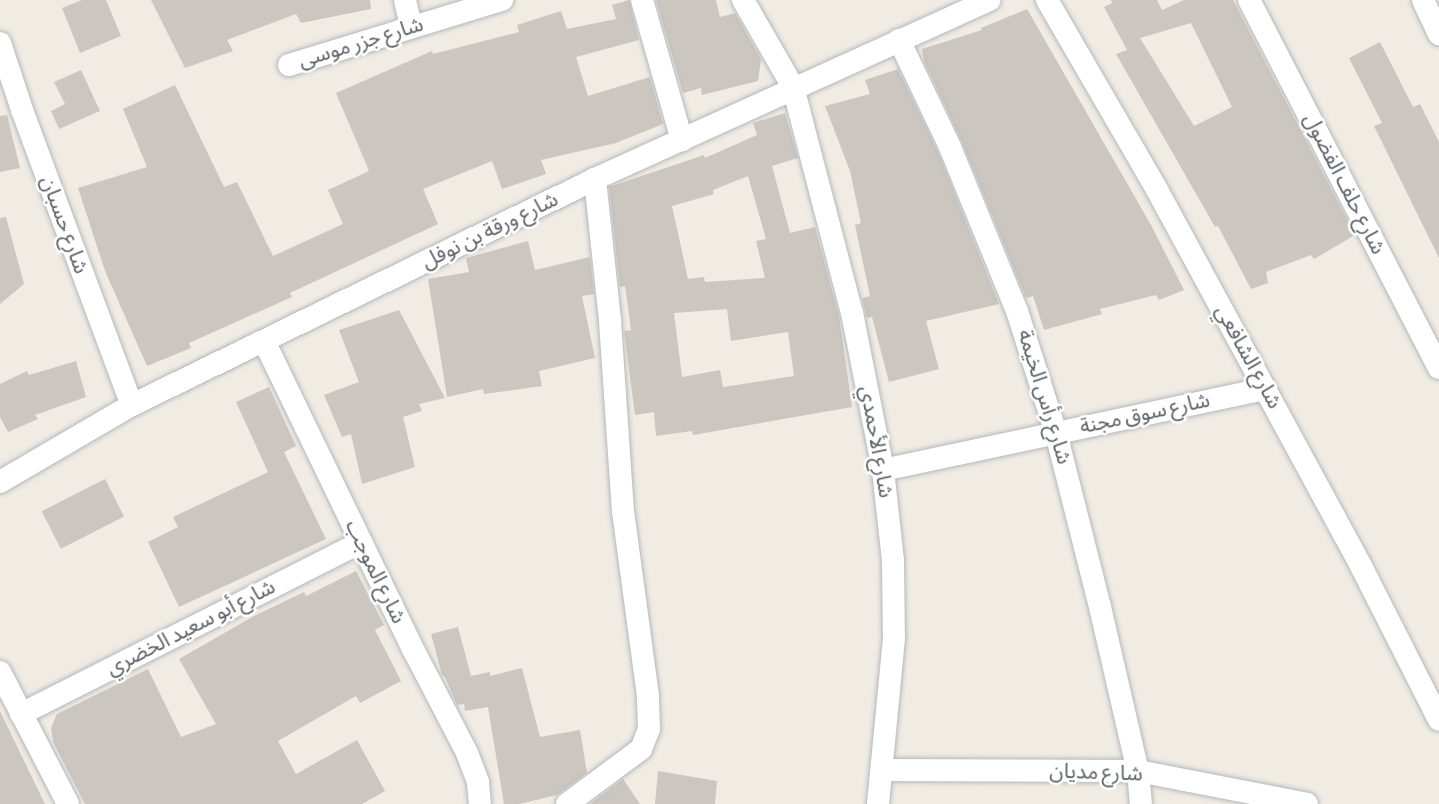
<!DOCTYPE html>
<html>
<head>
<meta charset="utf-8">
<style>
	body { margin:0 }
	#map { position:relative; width:1439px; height:804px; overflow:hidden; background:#f0ebe3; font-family:"Alegreya Sans","Noto Sans Arabic",sans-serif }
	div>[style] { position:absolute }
	.building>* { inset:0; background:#cbc6c0; transform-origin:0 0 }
	.roads { filter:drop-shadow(0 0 2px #b4b8bc) drop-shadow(0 0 2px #b4b8bc) }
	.minor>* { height:22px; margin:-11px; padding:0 11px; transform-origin:11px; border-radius:11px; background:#fff }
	span { translate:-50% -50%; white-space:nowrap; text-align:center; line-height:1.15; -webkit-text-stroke:5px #fff; paint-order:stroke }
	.street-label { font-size:21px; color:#5b6166 }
</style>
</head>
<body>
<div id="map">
	<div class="building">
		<i style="clip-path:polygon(82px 0,106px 0,121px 36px,80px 53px,62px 8px)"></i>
		<i style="clip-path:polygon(151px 0,370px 0,371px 9px,301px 23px,296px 14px,227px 40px,233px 51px,185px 68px)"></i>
		<i style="clip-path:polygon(629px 0,639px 40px,576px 57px,588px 96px,650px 77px,663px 124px,616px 143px,541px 160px,546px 174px,502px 189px,492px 161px,423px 189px,438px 224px,290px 293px,292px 297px,189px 343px,191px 348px,147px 366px,105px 271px,78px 188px,147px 167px,123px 109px,175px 85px,224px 187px,237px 182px,273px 256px,343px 224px,328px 190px,369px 171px,336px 93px,432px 51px,433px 54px,519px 32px,517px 25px,561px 11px,567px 29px,616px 19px,612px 5px)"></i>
		<i style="clip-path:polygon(656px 0,716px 0,720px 17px,735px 13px,761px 59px,758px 81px,702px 95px,701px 88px,683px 93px)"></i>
		<i style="clip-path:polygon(evenodd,1111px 0,1157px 0,1162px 10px,1184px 0,1233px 0,1355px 235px,1314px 259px,1311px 255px,1266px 272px,1268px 283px,1251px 289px,1218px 226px,1215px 227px,1116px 54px,1127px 50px,1104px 7px,1112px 3px,1111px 0,1191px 23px,1232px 107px,1194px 126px,1140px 38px,1191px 23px)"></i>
		<i style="clip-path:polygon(1027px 9px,1151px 225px,1184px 290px,1159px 300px,1156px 295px,1100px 309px,1102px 314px,1044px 330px,1033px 296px,1026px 298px,962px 142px,924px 61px,922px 49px,982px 30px,981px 28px)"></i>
		<i style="clip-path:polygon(1380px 42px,1413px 107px,1420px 104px,1439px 142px,1439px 258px,1374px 126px,1382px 123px,1349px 58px)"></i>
		<i style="clip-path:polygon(898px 69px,938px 152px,999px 304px,926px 321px,939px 369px,889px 382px,872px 317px,867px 318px,862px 298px,870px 296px,855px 225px,861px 223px,850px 171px,825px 106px,870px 94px,865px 80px)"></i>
		<i style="clip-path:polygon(81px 70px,100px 111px,59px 129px,51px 111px,65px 104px,54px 82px)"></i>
		<i style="clip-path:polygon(evenodd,785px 113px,798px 158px,772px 166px,790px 233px,815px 227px,839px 316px,852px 407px,693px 435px,692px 431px,656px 436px,654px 412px,635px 415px,624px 331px,631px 330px,625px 286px,620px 287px,609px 187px,704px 155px,705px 158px,757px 135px,753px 123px,785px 113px,748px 176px,766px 239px,756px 241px,765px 278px,705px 282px,704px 277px,688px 279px,672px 206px,714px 194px,713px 190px,748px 176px,785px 113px,727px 309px,731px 341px,788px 332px,794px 376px,723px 387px,720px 370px,682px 377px,674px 313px,727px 309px)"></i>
		<i style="clip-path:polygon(7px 115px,20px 168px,0 172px,0 116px)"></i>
		<i style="clip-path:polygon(6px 217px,24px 284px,0 304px,0 218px)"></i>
		<i style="clip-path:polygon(528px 241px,535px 270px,590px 257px,594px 294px,582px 296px,595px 358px,539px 371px,542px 386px,484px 394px,483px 389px,447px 397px,428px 279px,469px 272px,466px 258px)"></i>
		<i style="clip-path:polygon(399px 310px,445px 398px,419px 404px,422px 411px,403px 417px,415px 467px,362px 484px,351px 434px,342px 437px,324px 395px,359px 382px,339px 330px)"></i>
		<i style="clip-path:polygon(76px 361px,86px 397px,35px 415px,38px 419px,8px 432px,0 417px,0 384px,27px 371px,29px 375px)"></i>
		<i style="clip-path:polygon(269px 387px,296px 446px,284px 452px,326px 539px,179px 607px,148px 542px,178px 527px,173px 517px,268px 472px,236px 402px)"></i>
		<i style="left:105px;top:479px;width:42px;height:71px;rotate:63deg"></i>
		<i style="clip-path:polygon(356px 571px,384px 625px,375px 630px,401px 681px,360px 703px,356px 696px,278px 741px,296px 774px,357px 740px,385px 791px,362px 804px,85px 804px,53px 742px,51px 728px,57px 714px,148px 669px,181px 737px,216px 724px,179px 659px,254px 616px,304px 592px,306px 596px)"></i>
		<i style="clip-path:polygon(458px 627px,471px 676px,490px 672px,490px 676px,522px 668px,540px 737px,580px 730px,587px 773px,557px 795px,519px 804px,504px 804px,488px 707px,465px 711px,464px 704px,457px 705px,445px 677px,442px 675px,431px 634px)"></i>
		<i style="clip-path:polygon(0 711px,28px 769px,45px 804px,0 804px)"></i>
		<i style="clip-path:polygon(658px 771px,717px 781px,715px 804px,655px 804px)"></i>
		<i style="clip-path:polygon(623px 779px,640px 804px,590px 804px)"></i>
	</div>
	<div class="roads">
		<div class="minor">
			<i style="left:405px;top:0;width:28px;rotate:77deg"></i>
			<i style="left:642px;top:0;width:146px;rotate:74.1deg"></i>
			<i style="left:743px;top:0;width:100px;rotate:60.1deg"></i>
			<i style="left:793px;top:87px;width:234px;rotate:75.4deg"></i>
			<i style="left:852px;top:313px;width:160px;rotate:78.8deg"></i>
			<i style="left:883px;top:470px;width:92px;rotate:83.7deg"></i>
			<i style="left:893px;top:561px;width:77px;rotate:89.3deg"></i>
			<i style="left:894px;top:638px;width:167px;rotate:95.5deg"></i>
			<i style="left:1047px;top:0;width:220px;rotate:59.9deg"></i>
			<i style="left:1157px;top:190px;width:226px;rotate:61.5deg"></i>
			<i style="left:1265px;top:389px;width:204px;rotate:61.5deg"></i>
			<i style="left:1362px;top:568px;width:170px;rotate:63.1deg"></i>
			<i style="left:1249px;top:0;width:414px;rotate:62.7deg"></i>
			<i style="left:1423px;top:0;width:38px;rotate:65deg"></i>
			<i style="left:899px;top:40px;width:119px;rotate:64.5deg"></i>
			<i style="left:950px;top:147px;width:177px;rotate:67.8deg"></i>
			<i style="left:1017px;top:311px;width:128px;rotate:72.3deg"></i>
			<i style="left:1056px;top:433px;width:179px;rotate:75.8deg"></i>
			<i style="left:1100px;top:607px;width:168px;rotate:77deg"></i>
			<i style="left:1138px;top:771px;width:33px;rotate:85deg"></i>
			<i style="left:0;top:43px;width:71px;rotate:71.8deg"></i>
			<i style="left:22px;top:110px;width:315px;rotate:69.6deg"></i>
			<i style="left:289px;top:65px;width:223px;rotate:-17deg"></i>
			<i style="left:264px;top:341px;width:344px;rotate:64.2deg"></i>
			<i style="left:414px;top:651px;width:115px;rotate:62.5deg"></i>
			<i style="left:467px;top:753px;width:31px;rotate:69deg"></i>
			<i style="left:478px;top:782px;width:22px;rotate:85deg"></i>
			<i style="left:883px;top:470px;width:390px;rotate:-12deg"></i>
			<i style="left:0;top:482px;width:153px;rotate:-30.3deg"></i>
			<i style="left:132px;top:405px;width:515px;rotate:-26.02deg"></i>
			<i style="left:595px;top:179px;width:433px;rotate:-24.4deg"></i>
			<i style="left:0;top:672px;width:148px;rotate:62.7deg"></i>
			<i style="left:21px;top:714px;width:381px;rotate:-26.8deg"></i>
			<i style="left:883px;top:770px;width:255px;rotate:0.2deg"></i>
			<i style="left:1138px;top:771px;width:172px;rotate:11deg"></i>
			<i style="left:567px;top:804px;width:92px;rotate:-36.6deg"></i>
			<i style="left:641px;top:749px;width:22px;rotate:-68deg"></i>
			<i style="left:649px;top:729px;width:33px;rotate:-92deg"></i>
			<i style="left:648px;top:696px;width:186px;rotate:-97.7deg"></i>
			<i style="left:623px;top:512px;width:192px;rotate:-93.9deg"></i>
			<i style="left:610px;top:320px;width:142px;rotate:-96.1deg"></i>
		</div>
	</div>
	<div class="street-label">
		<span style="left:361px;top:43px;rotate:-17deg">شارع جزر موسى</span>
		<span style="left:1344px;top:184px;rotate:63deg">شارع حلف الفضول</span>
		<span style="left:64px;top:225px;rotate:70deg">شارع حسبان</span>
		<span style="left:490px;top:231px;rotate:-26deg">شارع ورقة بن نوفل</span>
		<span style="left:1248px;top:357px;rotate:61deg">شارع الشافعي</span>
		<span style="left:1044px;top:397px;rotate:73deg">شارع رأس الخيمة</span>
		<span style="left:1145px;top:414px;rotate:-12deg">شارع سوق مجنة</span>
		<span style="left:876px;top:442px;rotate:80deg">شارع الأحمدي</span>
		<span style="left:375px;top:572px;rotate:64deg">شارع الموجب</span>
		<span style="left:191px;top:628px;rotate:-27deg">شارع أبو سعيد الخضري</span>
		<span style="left:1096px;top:773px;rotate:2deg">شارع مديان</span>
	</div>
</div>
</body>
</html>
